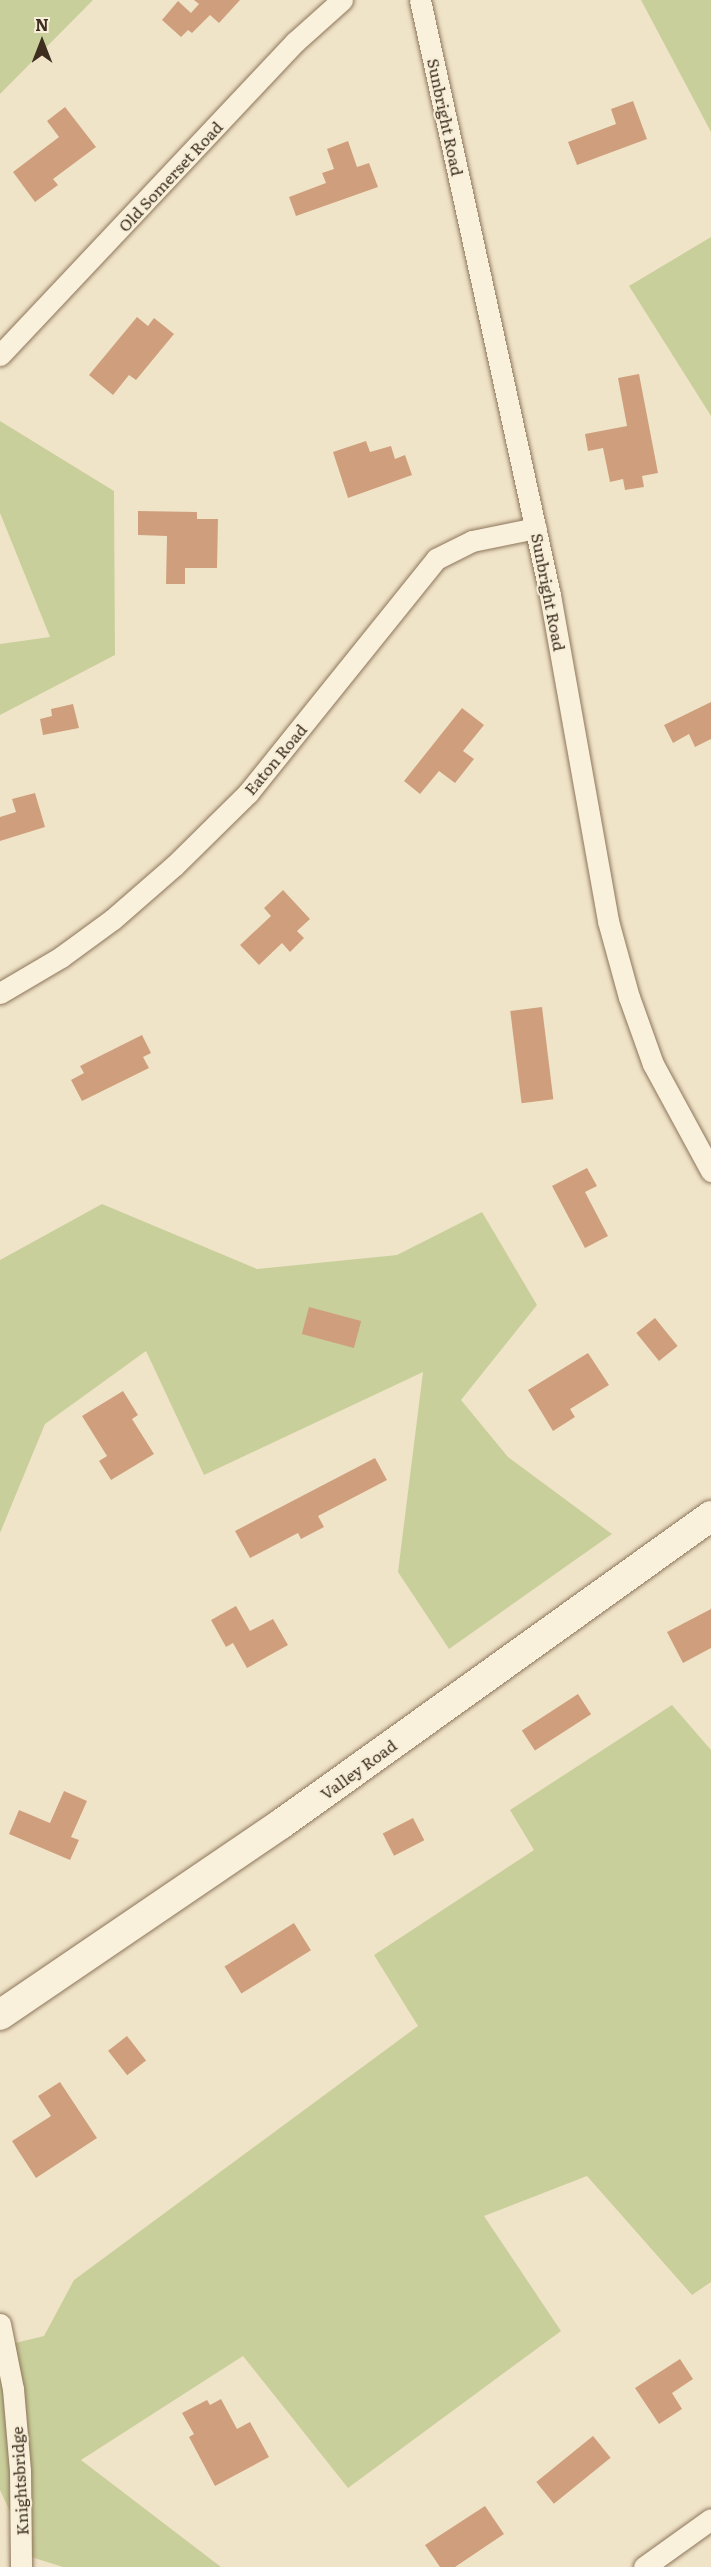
<!DOCTYPE html>
<html>
<head>
<meta charset="utf-8">
<style>
	body { margin:0 }
	#map { position:relative; width:711px; height:2567px; overflow:hidden; background:#f0e4c8; font-family:Literata,serif }
	div>[style] { position:absolute }
	.green>* { inset:0; background:#c9cf9b }
	.building>* { inset:0; background:#cf9f7d; transform-origin:0 0 }
	.roads { filter:drop-shadow(0 0 2px #8d765c) drop-shadow(0 0 2px #8d765c) }
	.minor>* { height:21px; margin:-10.5px; padding:0 10.5px; transform-origin:10.5px; border-radius:10.5px; background:#faf1dc }
	.secondary>* { height:30px; margin:-15px; padding:0 15px; transform-origin:15px; border-radius:15px; background:#faf1dc }
	span { translate:-50% -50%; white-space:nowrap; text-align:center; line-height:1.15; -webkit-text-stroke:4.5px #f7eed8; paint-order:stroke }
	.street-label { font-size:16px; color:#3d2e20 }
	.north { position:absolute; left:12px; top:12px; width:60px; height:60px; -webkit-text-stroke:4px #f7eed8; paint-order:stroke; rotate:0deg; font-size:16px; font-weight:700; line-height:24px; text-align:center; color:#3d2e20 }
	.north::after { content:''; display:block; margin:auto; width:21px; height:27px; background:#3d2e20; clip-path:polygon(50% 0,100% 100%,50% 72%,0 100%) }
</style>
</head>
<body>
<div id="map">
	<div class="green">
		<i style="clip-path:polygon(0 0,93px 0,0 94px)"></i>
		<i style="clip-path:polygon(641px 0,711px 0,711px 132px)"></i>
		<i style="clip-path:polygon(711px 237px,711px 416px,629px 286px)"></i>
		<i style="clip-path:polygon(0 421px,114px 491px,115px 655px,0 715px,0 644px,50px 637px,0 513px)"></i>
		<i style="clip-path:polygon(102px 1204px,257px 1269px,397px 1255px,482px 1212px,537px 1305px,461px 1400px,508px 1457px,612px 1534px,449px 1649px,398px 1572px,423px 1372px,204px 1475px,146px 1351px,45px 1424px,0 1533px,0 1260px)"></i>
		<i style="clip-path:polygon(672px 1705px,711px 1750px,711px 2282px,692px 2295px,587px 2176px,484px 2216px,561px 2331px,348px 2488px,243px 2356px,81px 2460px,221px 2567px,63px 2567px,31px 2557px,0 2490px,0 2314px,11px 2344px,44px 2336px,74px 2280px,418px 2026px,374px 1955px,534px 1850px,510px 1810px)"></i>
	</div>
	<div class="building">
		<i style="clip-path:polygon(194px 0,240px 0,219px 23px,210px 15px,192px 33px,188px 30px,181px 37px,162px 20px,178px 1px,191px 13px,199px 4px)"></i>
		<i style="clip-path:polygon(633px 101px,647px 139px,577px 165px,568px 142px,616px 124px,611px 109px)"></i>
		<i style="clip-path:polygon(65px 107px,96px 147px,53px 179px,58px 185px,35px 202px,13px 172px,59px 137px,47px 121px)"></i>
		<i style="clip-path:polygon(348px 141px,357px 167px,369px 163px,378px 187px,296px 216px,289px 197px,326px 183px,322px 173px,334px 169px,327px 149px)"></i>
		<i style="clip-path:polygon(137px 317px,148px 326px,154px 318px,174px 334px,136px 380px,129px 375px,113px 395px,89px 375px)"></i>
		<i style="clip-path:polygon(639px 374px,658px 473px,642px 476px,644px 487px,625px 490px,623px 479px,610px 482px,603px 448px,588px 451px,585px 434px,627px 426px,618px 378px)"></i>
		<i style="clip-path:polygon(366px 441px,370px 452px,391px 446px,395px 459px,405px 455px,412px 475px,348px 498px,333px 452px)"></i>
		<i style="clip-path:polygon(138px 511px,197px 512px,197px 519px,218px 519px,217px 568px,185px 568px,185px 584px,166px 584px,167px 536px,138px 535px)"></i>
		<i style="clip-path:polygon(711px 702px,711px 739px,695px 747px,689px 734px,673px 743px,664px 725px)"></i>
		<i style="clip-path:polygon(73px 704px,79px 728px,43px 735px,40px 719px,52px 716px,51px 709px)"></i>
		<i style="clip-path:polygon(462px 708px,484px 725px,463px 751px,474px 759px,455px 783px,439px 771px,420px 794px,404px 781px)"></i>
		<i style="clip-path:polygon(35px 793px,45px 827px,0 841px,0 817px,16px 812px,12px 799px)"></i>
		<i style="clip-path:polygon(283px 890px,310px 919px,297px 931px,304px 938px,290px 952px,282px 943px,259px 965px,240px 945px,271px 916px,264px 908px)"></i>
		<i style="left:542px;top:1007px;width:93px;height:32px;rotate:83deg"></i>
		<i style="clip-path:polygon(142px 1035px,151px 1053px,143px 1057px,149px 1068px,82px 1101px,71px 1080px,84px 1073px,80px 1066px)"></i>
		<i style="clip-path:polygon(587px 1168px,597px 1186px,585px 1192px,608px 1236px,585px 1248px,552px 1186px)"></i>
		<i style="left:309px;top:1307px;width:54px;height:28px;rotate:15deg"></i>
		<i style="left:655px;top:1318px;width:36px;height:24px;rotate:51deg"></i>
		<i style="clip-path:polygon(588px 1353px,609px 1385px,570px 1409px,575px 1417px,553px 1431px,528px 1390px)"></i>
		<i style="clip-path:polygon(123px 1391px,138px 1415px,132px 1419px,154px 1454px,111px 1480px,99px 1461px,107px 1456px,82px 1416px)"></i>
		<i style="clip-path:polygon(375px 1458px,387px 1480px,318px 1516px,324px 1527px,301px 1539px,298px 1533px,250px 1558px,235px 1531px)"></i>
		<i style="clip-path:polygon(236px 1606px,250px 1631px,273px 1619px,288px 1645px,247px 1668px,233px 1643px,226px 1647px,211px 1620px)"></i>
		<i style="clip-path:polygon(711px 1609px,711px 1648px,683px 1663px,667px 1632px)"></i>
		<i style="left:578px;top:1694px;width:24px;height:67px;rotate:57deg"></i>
		<i style="clip-path:polygon(64px 1791px,87px 1801px,71px 1837px,79px 1840px,70px 1860px,9px 1834px,19px 1810px,50px 1823px)"></i>
		<i style="left:413px;top:1818px;width:25px;height:34px;rotate:63deg"></i>
		<i style="left:294px;top:1923px;width:32px;height:82px;rotate:58deg"></i>
		<i style="left:127px;top:2036px;width:31px;height:24px;rotate:52deg"></i>
		<i style="clip-path:polygon(60px 2082px,97px 2138px,36px 2178px,12px 2141px,51px 2116px,38px 2096px)"></i>
		<i style="clip-path:polygon(680px 2359px,693px 2379px,672px 2393px,682px 2409px,659px 2424px,635px 2388px)"></i>
		<i style="clip-path:polygon(221px 2399px,237px 2429px,250px 2422px,269px 2457px,215px 2486px,189px 2437px,194px 2434px,182px 2413px,207px 2400px,210px 2405px)"></i>
		<i style="left:593px;top:2436px;width:28px;height:73px;rotate:51deg"></i>
		<i style="clip-path:polygon(485px 2506px,504px 2534px,455px 2567px,440px 2567px,425px 2545px)"></i>
	</div>
	<div class="roads">
		<div class="minor">
			<i style="left:420px;top:0;width:609px;rotate:77.68deg"></i>
			<i style="left:550px;top:595px;width:331px;rotate:79.9deg"></i>
			<i style="left:608px;top:921px;width:79px;rotate:74.6deg"></i>
			<i style="left:629px;top:997px;width:71px;rotate:70.3deg"></i>
			<i style="left:653px;top:1064px;width:122px;rotate:61.5deg"></i>
			<i style="left:0;top:355px;width:430px;rotate:-46.7deg"></i>
			<i style="left:295px;top:42px;width:63px;rotate:-41.8deg"></i>
			<i style="left:0;top:993px;width:71px;rotate:-30.5deg"></i>
			<i style="left:61px;top:957px;width:64px;rotate:-36.2deg"></i>
			<i style="left:113px;top:919px;width:82px;rotate:-41.1deg"></i>
			<i style="left:175px;top:865px;width:103px;rotate:-44.6deg"></i>
			<i style="left:248px;top:793px;width:300px;rotate:-51.2deg"></i>
			<i style="left:436px;top:559px;width:40px;rotate:-26.6deg"></i>
			<i style="left:472px;top:541px;width:65px;rotate:-11.5deg"></i>
			<i style="left:0;top:2324px;width:66px;rotate:78.7deg"></i>
			<i style="left:13px;top:2389px;width:81px;rotate:85.1deg"></i>
			<i style="left:20px;top:2470px;width:97px;rotate:89.4deg"></i>
			<i style="left:644px;top:2567px;width:82px;rotate:-35.6deg"></i>
		</div>
		<div class="secondary">
			<i style="left:0;top:2015px;width:340px;rotate:-34.2deg"></i>
			<i style="left:281px;top:1824px;width:529px;rotate:-35.61deg"></i>
		</div>
	</div>
	<div class="street-label">
		<span style="left:446px;top:117px;rotate:78deg">Sunbright Road</span>
		<span style="left:170px;top:176px;rotate:-47deg">Old Somerset Road</span>
		<span style="left:549px;top:592px;rotate:79deg">Sunbright Road</span>
		<span style="left:275px;top:759px;rotate:-50deg">Eaton Road</span>
		<span style="left:358px;top:1769px;rotate:-36deg">Valley Road</span>
		<span style="left:19px;top:2481px;rotate:-93deg">Knightsbridge</span>
	</div>
	<div class="north">N</div>
</div>
</body>
</html>
